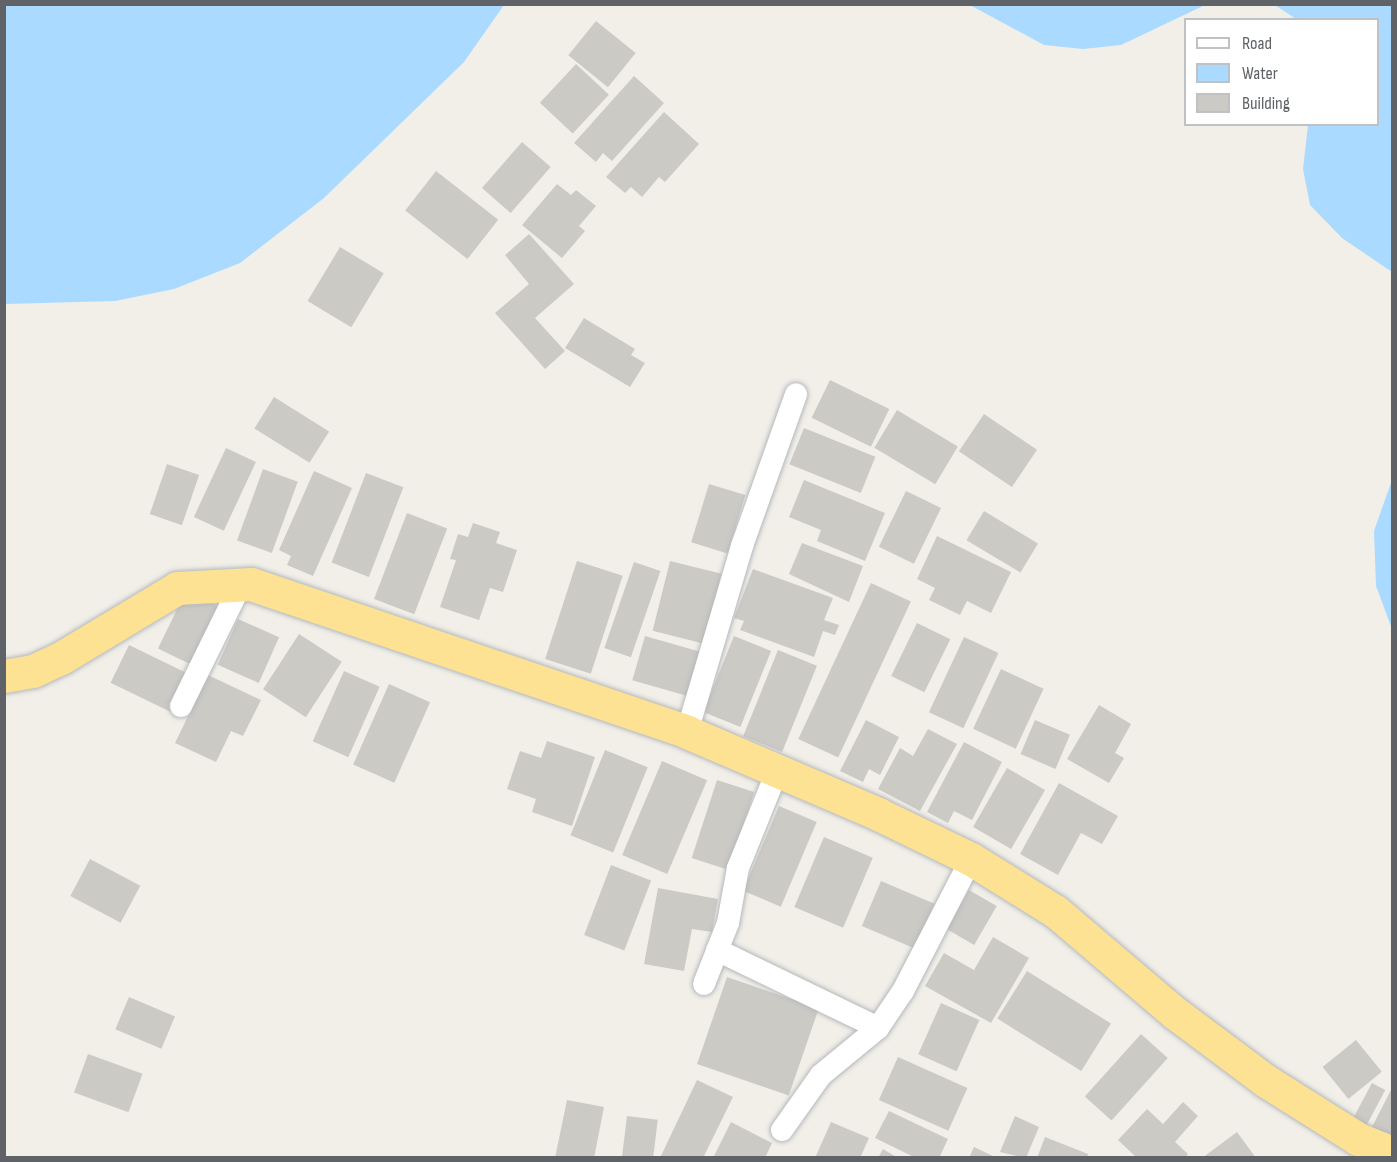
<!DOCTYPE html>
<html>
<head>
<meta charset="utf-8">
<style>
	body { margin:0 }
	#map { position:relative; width:1397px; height:1162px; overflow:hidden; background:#f1efe8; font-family:"Sofia Sans Condensed",sans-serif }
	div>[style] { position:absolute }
	.water>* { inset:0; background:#aadaff }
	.building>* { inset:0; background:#cccac5; transform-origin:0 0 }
	.roads { filter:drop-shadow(0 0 2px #b5b8bc) drop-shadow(0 0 2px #b5b8bc) }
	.street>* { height:22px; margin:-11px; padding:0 11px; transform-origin:11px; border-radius:11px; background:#fff }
	.highway>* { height:33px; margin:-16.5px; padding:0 16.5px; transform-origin:16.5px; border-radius:16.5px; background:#fde293 }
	span { translate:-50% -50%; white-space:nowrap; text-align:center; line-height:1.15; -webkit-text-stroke:4.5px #fff; paint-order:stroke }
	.frame { position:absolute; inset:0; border:6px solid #5f6368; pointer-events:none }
	.legend { position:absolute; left:1184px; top:18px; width:195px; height:108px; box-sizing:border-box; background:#fff; border:2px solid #bfc1c3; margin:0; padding:8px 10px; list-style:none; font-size:18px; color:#5f6368 }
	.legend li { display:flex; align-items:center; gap:12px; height:30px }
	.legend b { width:30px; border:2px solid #bfc1c3 }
</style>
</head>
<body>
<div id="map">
	<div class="water">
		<i style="clip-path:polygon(4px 5px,5px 4px,504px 5px,464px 62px,324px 198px,240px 263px,174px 289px,115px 301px,5px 304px)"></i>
		<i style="clip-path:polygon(970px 5px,970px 4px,1205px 5px,1121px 45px,1083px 49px,1044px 45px)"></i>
		<i style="clip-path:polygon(1275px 5px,1392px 5px,1392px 272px,1342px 238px,1310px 205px,1303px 169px,1308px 125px,1378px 124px,1378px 20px,1296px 19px)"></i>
		<i style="clip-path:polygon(1392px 480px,1392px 629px,1376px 586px,1374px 531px)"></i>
	</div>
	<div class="building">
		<i style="left:596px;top:21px;width:51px;height:44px;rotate:39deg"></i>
		<i style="left:576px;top:64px;width:45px;height:53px;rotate:43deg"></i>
		<i style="clip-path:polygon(634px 76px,664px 103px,612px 161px,603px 153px,596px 162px,574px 143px)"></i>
		<i style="clip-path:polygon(664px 112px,699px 144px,665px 182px,659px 177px,642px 197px,631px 187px,625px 193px,606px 177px)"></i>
		<i style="left:522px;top:142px;width:38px;height:61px;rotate:41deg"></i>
		<i style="left:436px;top:171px;width:79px;height:50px;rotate:38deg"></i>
		<i style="clip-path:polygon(557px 184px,571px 195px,576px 190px,596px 206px,579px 226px,585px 231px,562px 258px,522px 225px)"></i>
		<i style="clip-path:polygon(529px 234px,574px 284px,535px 318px,565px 351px,545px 369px,495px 313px,529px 284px,505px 255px)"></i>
		<i style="left:340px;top:247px;width:51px;height:63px;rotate:31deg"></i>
		<i style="clip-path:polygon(584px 318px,635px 349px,631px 355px,645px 363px,630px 387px,565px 348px)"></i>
		<i style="left:830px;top:380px;width:66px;height:42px;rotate:26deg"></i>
		<i style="left:274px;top:397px;width:65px;height:37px;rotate:32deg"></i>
		<i style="left:897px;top:410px;width:71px;height:44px;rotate:31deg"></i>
		<i style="left:984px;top:414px;width:64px;height:45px;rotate:34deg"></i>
		<i style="left:804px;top:428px;width:77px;height:39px;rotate:22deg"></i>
		<i style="left:226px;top:448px;width:33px;height:76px;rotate:25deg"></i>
		<i style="left:167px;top:464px;width:34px;height:53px;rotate:19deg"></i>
		<i style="left:263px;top:469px;width:37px;height:76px;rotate:20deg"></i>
		<i style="clip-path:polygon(314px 471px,352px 488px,313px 576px,287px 565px,291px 556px,279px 550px)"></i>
		<i style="left:366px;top:473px;width:40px;height:96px;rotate:21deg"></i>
		<i style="clip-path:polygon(804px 480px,885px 513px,865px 561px,817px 541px,821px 530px,789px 517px)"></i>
		<i style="left:709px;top:484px;width:38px;height:61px;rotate:17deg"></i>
		<i style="left:906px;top:491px;width:39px;height:62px;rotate:26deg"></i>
		<i style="left:984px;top:511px;width:63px;height:34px;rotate:31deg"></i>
		<i style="left:407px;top:513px;width:43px;height:92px;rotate:21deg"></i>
		<i style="clip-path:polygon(473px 523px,500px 532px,496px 543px,517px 550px,503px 592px,490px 588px,479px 620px,440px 607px,456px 560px,450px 559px,458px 534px,468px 537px)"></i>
		<i style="clip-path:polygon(937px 536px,1011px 572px,991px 613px,967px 601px,960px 615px,929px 600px,935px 588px,917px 579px)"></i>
		<i style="clip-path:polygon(802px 543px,863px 566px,849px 602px,789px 574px)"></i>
		<i style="left:577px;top:561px;width:48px;height:103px;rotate:18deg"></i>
		<i style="left:670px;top:561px;width:53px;height:72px;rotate:14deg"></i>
		<i style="left:634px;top:562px;width:28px;height:91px;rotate:19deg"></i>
		<i style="clip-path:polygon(753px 569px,833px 598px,824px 620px,839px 625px,835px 635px,823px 631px,814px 657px,740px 630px,744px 621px,734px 618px)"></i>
		<i style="left:871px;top:583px;width:44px;height:172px;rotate:25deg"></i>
		<i style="left:186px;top:591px;width:39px;height:64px;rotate:26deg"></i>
		<i style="left:238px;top:619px;width:45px;height:50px;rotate:24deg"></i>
		<i style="left:917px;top:623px;width:37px;height:59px;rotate:26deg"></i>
		<i style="left:299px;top:634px;width:51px;height:66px;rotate:33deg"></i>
		<i style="left:645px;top:636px;width:61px;height:46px;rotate:16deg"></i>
		<i style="left:734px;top:636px;width:40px;height:82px;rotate:22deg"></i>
		<i style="left:964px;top:637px;width:38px;height:83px;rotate:25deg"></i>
		<i style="left:129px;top:645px;width:67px;height:42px;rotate:26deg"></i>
		<i style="left:778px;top:650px;width:42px;height:93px;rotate:22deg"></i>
		<i style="left:1001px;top:669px;width:47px;height:66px;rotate:25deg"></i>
		<i style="left:344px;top:671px;width:39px;height:77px;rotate:24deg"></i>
		<i style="clip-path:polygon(208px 675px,261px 700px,243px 736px,231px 731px,216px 762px,175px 743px)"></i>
		<i style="left:389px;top:684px;width:45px;height:88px;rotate:24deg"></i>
		<i style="clip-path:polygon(1099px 705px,1131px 724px,1115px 753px,1124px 758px,1109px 783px,1067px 759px)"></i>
		<i style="clip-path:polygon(866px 720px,899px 737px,880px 775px,869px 769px,863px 782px,840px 771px)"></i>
		<i style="left:1035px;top:720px;width:38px;height:37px;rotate:23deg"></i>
		<i style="clip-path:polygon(928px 729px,957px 744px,920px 811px,878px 789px,900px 748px,913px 756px)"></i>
		<i style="clip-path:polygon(547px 741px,595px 757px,572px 826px,532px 812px,536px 799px,507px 789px,520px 751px,541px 758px)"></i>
		<i style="clip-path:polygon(964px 742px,1002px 762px,972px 820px,954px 811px,948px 823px,927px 812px)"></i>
		<i style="left:605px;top:750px;width:46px;height:92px;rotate:22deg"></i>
		<i style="left:662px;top:761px;width:49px;height:102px;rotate:23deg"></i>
		<i style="left:1007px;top:768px;width:44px;height:68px;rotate:30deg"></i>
		<i style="left:717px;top:780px;width:39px;height:82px;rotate:18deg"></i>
		<i style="clip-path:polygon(1059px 783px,1118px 816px,1102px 844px,1081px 833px,1058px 875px,1020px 854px)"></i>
		<i style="left:779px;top:806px;width:41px;height:92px;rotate:23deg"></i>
		<i style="left:824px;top:837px;width:53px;height:76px;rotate:23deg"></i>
		<i style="left:90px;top:859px;width:57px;height:42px;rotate:28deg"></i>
		<i style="left:611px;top:865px;width:43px;height:75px;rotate:21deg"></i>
		<i style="left:881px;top:881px;width:58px;height:49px;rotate:23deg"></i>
		<i style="clip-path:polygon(658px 888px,718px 899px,712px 932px,692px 929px,684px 971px,644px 964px)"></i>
		<i style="left:969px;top:890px;width:32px;height:45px;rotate:30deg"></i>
		<i style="clip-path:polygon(993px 937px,1029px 958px,991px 1023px,925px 986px,944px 953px,974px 970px)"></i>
		<i style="left:1027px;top:971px;width:99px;height:56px;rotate:32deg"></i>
		<i style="left:727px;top:977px;width:97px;height:92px;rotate:19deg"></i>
		<i style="left:129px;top:997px;width:50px;height:35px;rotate:23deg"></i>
		<i style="left:941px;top:1003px;width:42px;height:56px;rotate:24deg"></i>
		<i style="left:1141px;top:1034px;width:36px;height:84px;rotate:42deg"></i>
		<i style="left:1356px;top:1040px;width:41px;height:43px;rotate:51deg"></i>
		<i style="left:88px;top:1054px;width:58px;height:41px;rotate:20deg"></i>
		<i style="left:898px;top:1057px;width:76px;height:47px;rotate:24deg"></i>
		<i style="clip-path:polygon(697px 1080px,733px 1097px,703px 1158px,660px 1158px)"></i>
		<i style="left:1372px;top:1083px;width:15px;height:42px;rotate:28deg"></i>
		<i style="clip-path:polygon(1392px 1088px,1392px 1138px,1372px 1127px)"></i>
		<i style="clip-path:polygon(567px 1100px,604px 1107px,594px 1158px,555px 1158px)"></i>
		<i style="clip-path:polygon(1183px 1102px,1198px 1116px,1175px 1142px,1188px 1154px,1185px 1158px,1137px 1158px,1118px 1140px,1147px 1109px,1163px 1124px)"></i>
		<i style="clip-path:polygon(889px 1111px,948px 1139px,939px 1158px,916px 1158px,875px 1138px)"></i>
		<i style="left:627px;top:1116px;width:31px;height:42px;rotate:7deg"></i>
		<i style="clip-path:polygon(1015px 1116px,1039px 1127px,1026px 1158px,1000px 1152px)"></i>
		<i style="clip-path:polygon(731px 1122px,772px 1143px,765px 1158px,713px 1158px)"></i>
		<i style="clip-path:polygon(831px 1122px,869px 1138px,860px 1158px,815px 1158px)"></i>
		<i style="clip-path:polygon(1237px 1132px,1256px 1158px,1202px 1158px)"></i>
		<i style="clip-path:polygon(1045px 1137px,1088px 1154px,1087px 1158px,1037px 1158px)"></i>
		<i style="clip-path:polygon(974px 1147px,997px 1158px,969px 1158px)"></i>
		<i style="clip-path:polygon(883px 1149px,898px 1158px,878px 1158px)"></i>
	</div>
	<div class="roads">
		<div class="street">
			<i style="left:181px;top:706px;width:136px;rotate:-63.8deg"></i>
			<i style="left:687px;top:732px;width:194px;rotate:-73.5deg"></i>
			<i style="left:742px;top:546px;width:161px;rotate:-70.4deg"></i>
			<i style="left:717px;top:950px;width:179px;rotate:25.8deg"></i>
			<i style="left:704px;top:984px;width:66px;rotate:-68.5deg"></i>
			<i style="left:728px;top:923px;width:56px;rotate:-79.7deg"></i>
			<i style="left:738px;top:868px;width:107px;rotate:-68deg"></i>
			<i style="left:782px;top:1130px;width:67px;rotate:-54.7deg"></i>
			<i style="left:821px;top:1075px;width:74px;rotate:-39.5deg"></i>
			<i style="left:878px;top:1028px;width:45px;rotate:-56deg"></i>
			<i style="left:903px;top:991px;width:148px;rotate:-62.7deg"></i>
		</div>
		<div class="highway">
			<i style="left:4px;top:676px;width:29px;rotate:-10deg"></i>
			<i style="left:33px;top:671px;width:31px;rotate:-25deg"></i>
			<i style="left:61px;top:658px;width:135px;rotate:-31.1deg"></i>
			<i style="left:177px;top:588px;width:74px;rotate:-3.1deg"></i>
			<i style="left:251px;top:584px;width:460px;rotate:18.7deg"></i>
			<i style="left:687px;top:732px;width:208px;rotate:23.2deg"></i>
			<i style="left:878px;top:814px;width:103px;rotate:25.8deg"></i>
			<i style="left:971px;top:859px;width:99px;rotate:31.8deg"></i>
			<i style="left:1055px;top:911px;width:157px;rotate:40.4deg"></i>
			<i style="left:1175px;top:1013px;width:114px;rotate:36.8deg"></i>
			<i style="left:1266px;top:1081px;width:109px;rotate:32.2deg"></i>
			<i style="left:1358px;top:1139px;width:37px;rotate:22deg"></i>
		</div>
	</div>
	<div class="frame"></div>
	<ul class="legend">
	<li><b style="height:8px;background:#fff"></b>Road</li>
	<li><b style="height:16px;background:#aadaff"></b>Water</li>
	<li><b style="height:16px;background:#cccac5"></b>Building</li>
	</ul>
</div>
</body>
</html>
